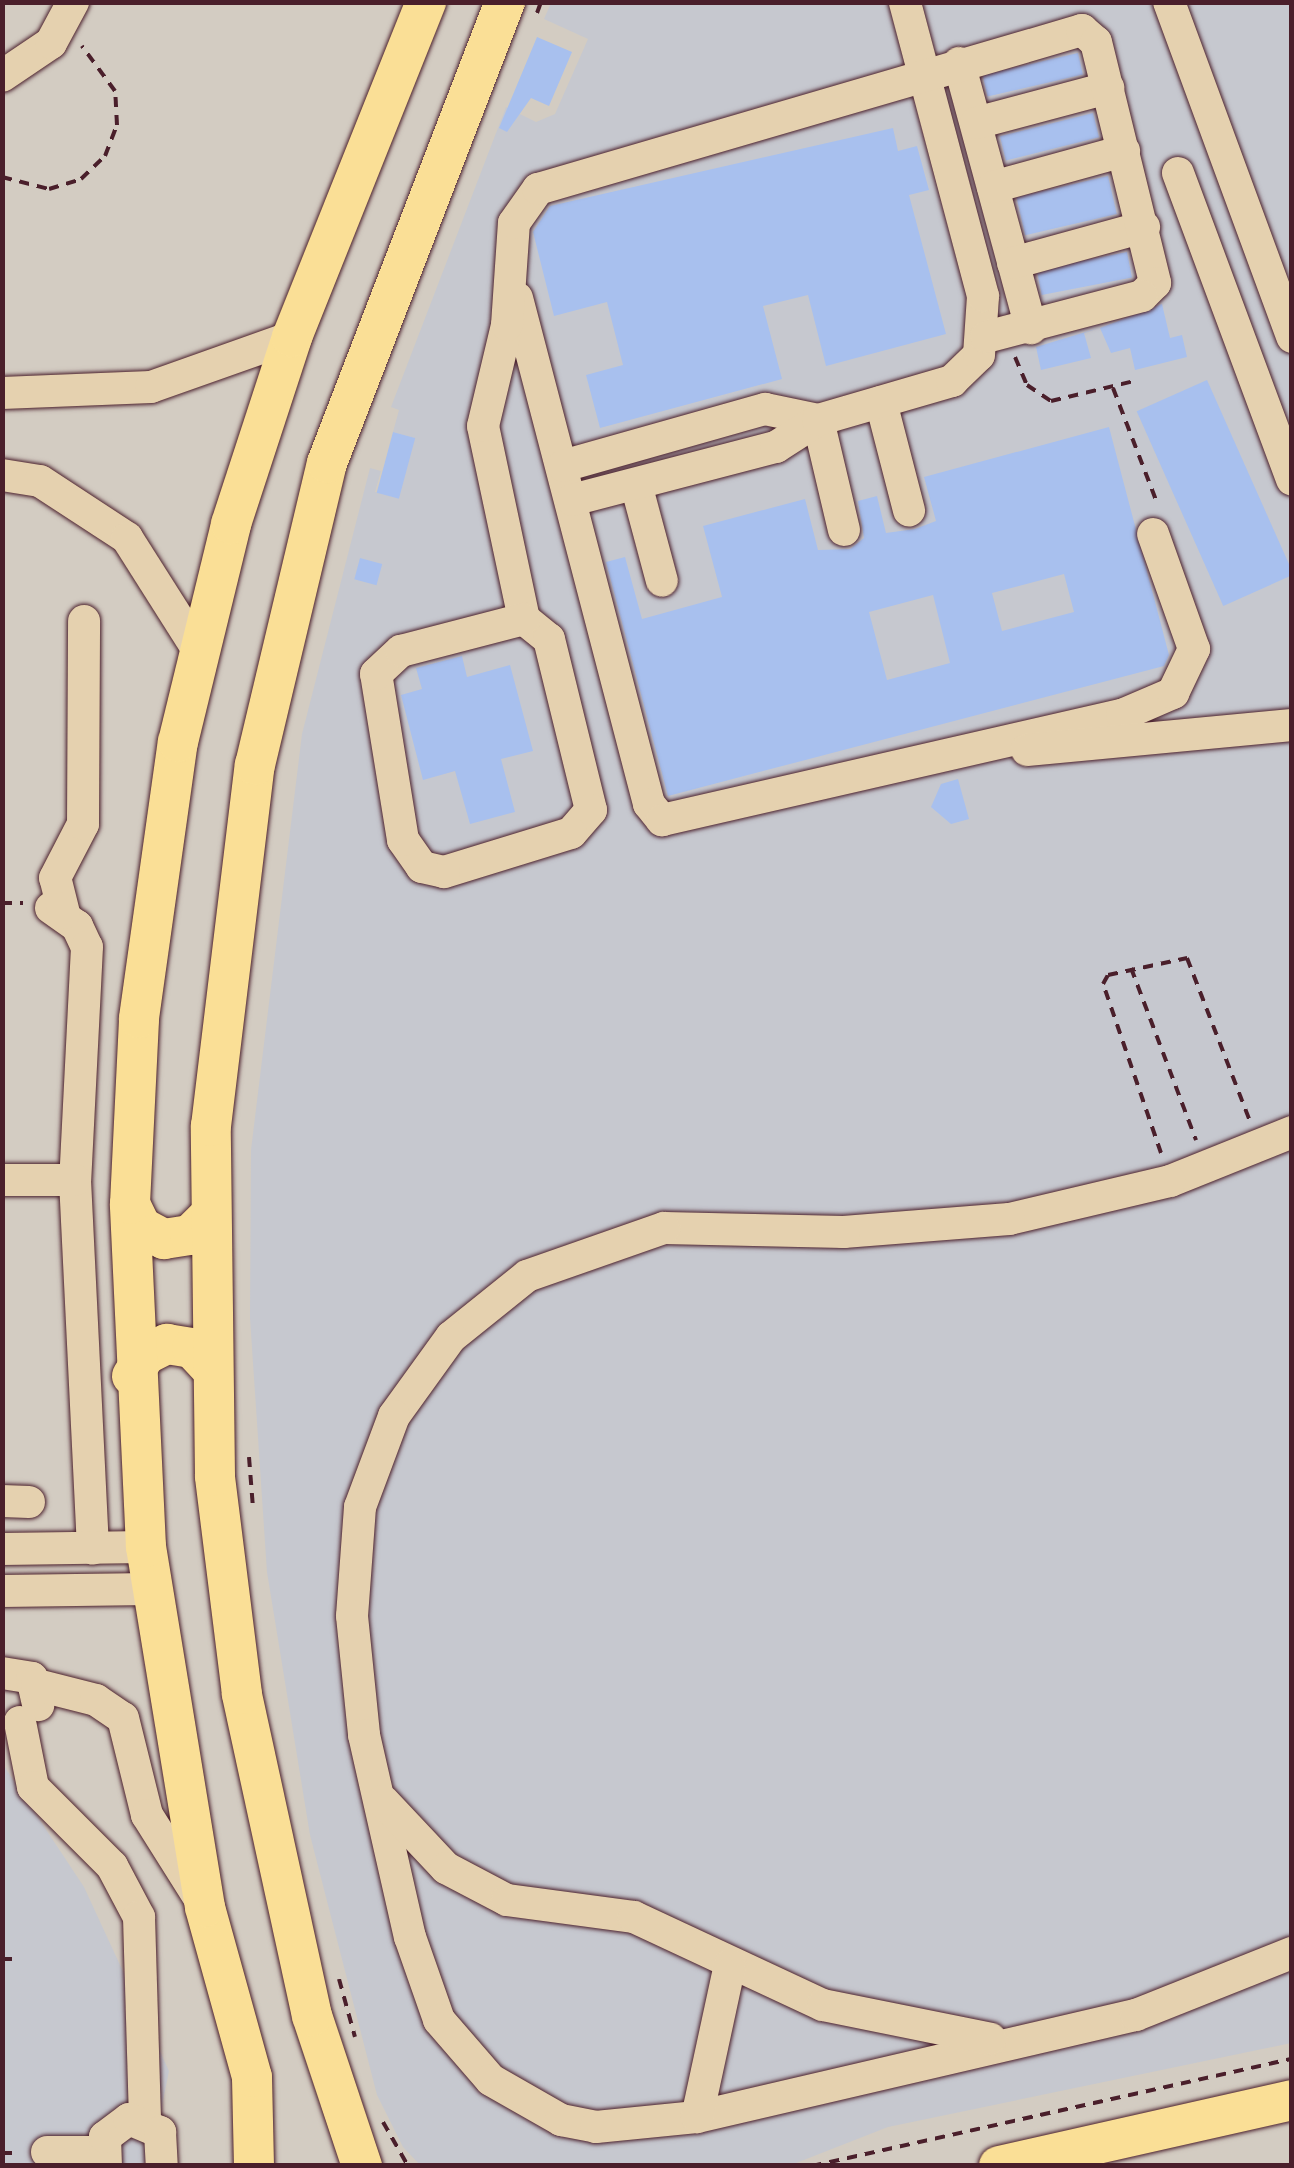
<!DOCTYPE html>
<html>
<head>
<meta charset="utf-8">
<style>
	body { margin:0 }
	#map { position:relative; width:1294px; height:2168px; overflow:hidden; background:#d3ccc2; font-family:Mynerve,sans-serif }
	div>[style] { position:absolute }
	.built>* { inset:0; background:#c6c8cf }
	.building>* { inset:0; background:#a8c0ee; transform-origin:0 0 }
	.path>* { height:4px; margin-top:-2px; transform-origin:0; background:repeating-linear-gradient(90deg,#4a1f2b 0 10px,transparent 0 18px) }
	.roads { filter:drop-shadow(0 0 2px #4a1f2b) drop-shadow(0 0 2px #4a1f2b) }
	.minor>* { height:32px; margin:-16px; padding:0 16px; transform-origin:16px; border-radius:16px; background:#e5d1af }
	.major>* { height:40px; margin:-20px; padding:0 20px; transform-origin:20px; border-radius:20px; background:#fadf96 }
	span { translate:-50% -50%; white-space:nowrap; text-align:center; line-height:1.15; -webkit-text-stroke:8px #e5d1af; paint-order:stroke }
	.frame { position:absolute; inset:0; border:5px solid #4a1f2b; pointer-events:none }
</style>
</head>
<body>
<div id="map">
	<div class="built">
		<i style="clip-path:polygon(551px 3px,1291px 3px,1291px 2043px,888px 2127px,791px 2165px,420px 2165px,403px 2147px,377px 2095px,310px 1835px,267px 1572px,250px 1318px,251px 1150px,302px 734px,370px 468px,381px 471px,375px 492px,397px 498px,415px 438px,393px 432px,399px 410px,391px 407px,506px 107px,536px 122px,555px 114px,588px 39px,544px 19px)"></i>
		<i style="clip-path:polygon(2px 1763px,84px 1887px,169px 2071px,150px 2165px,3px 2165px)"></i>
	</div>
	<div class="building">
		<i style="clip-path:polygon(537px 37px,572px 52px,549px 106px,531px 98px,507px 132px,499px 128px)"></i>
		<i style="left:1078px;top:53px;width:22px;height:98px;rotate:77deg"></i>
		<i style="left:1093px;top:113px;width:25px;height:96px;rotate:76deg"></i>
		<i style="clip-path:polygon(893px 128px,898px 151px,917px 146px,929px 190px,909px 195px,946px 334px,826px 366px,808px 295px,763px 306px,782px 379px,600px 428px,586px 375px,623px 365px,607px 302px,554px 316px,533px 232px,550px 206px)"></i>
		<i style="left:1108px;top:176px;width:39px;height:94px;rotate:77deg"></i>
		<i style="left:1127px;top:252px;width:26px;height:92px;rotate:79deg"></i>
		<i style="clip-path:polygon(1162px 304px,1170px 338px,1182px 335px,1187px 357px,1135px 370px,1130px 348px,1111px 353px,1100px 328px)"></i>
		<i style="clip-path:polygon(1099px 328px,1084px 333px,1091px 358px,1041px 370px,1036px 347px)"></i>
		<i style="left:1207px;top:380px;width:213px;height:77px;rotate:66deg"></i>
		<i style="clip-path:polygon(evenodd,1109px 427px,1169px 655px,1164px 666px,668px 796px,606px 562px,625px 557px,642px 619px,722px 597px,703px 526px,805px 499px,818px 550px,850px 549px,864px 538px,858px 501px,877px 496px,886px 533px,915px 529px,936px 521px,924px 477px,1109px 427px,1064px 574px,1074px 612px,1002px 631px,992px 593px,1064px 574px,1109px 427px,933px 595px,950px 663px,887px 680px,869px 612px,933px 595px)"></i>
		<i style="left:393px;top:432px;width:23px;height:63px;rotate:15deg"></i>
		<i style="left:360px;top:558px;width:23px;height:22px;rotate:15deg"></i>
		<i style="clip-path:polygon(462px 656px,467px 677px,510px 665px,533px 751px,501px 759px,515px 812px,470px 824px,455px 771px,423px 780px,401px 695px,422px 689px,416px 668px)"></i>
		<i style="clip-path:polygon(958px 779px,969px 819px,951px 824px,931px 807px,941px 784px)"></i>
	</div>
	<div class="path">
		<i style="left:537px;top:13px;width:12px;rotate:-70deg"></i>
		<i style="left:2px;top:177px;width:49px;rotate:14.3deg"></i>
		<i style="left:49px;top:189px;width:34px;rotate:-17deg"></i>
		<i style="left:81px;top:179px;width:33px;rotate:-44deg"></i>
		<i style="left:105px;top:156px;width:33px;rotate:-69deg"></i>
		<i style="left:117px;top:125px;width:34px;rotate:-93deg"></i>
		<i style="left:115px;top:91px;width:56px;rotate:-126.3deg"></i>
		<i style="left:1015px;top:357px;width:30px;rotate:67deg"></i>
		<i style="left:1027px;top:385px;width:29px;rotate:34deg"></i>
		<i style="left:1051px;top:401px;width:85px;rotate:-13.5deg"></i>
		<i style="left:1113px;top:388px;width:125px;rotate:69deg"></i>
		<i style="left:2px;top:903px;width:21px"></i>
		<i style="left:1131px;top:968px;width:184px;rotate:69.3deg"></i>
		<i style="left:1161px;top:1153px;width:179px;rotate:-108.9deg"></i>
		<i style="left:1103px;top:984px;width:10px;rotate:-61deg"></i>
		<i style="left:1108px;top:975px;width:81px;rotate:-12.1deg"></i>
		<i style="left:1187px;top:958px;width:173px;rotate:68.9deg"></i>
		<i style="left:249px;top:1457px;width:51px;rotate:85.5deg"></i>
		<i style="left:2px;top:1959px;width:12px"></i>
		<i style="left:339px;top:1979px;width:60px;rotate:74.6deg"></i>
		<i style="left:383px;top:2122px;width:51px;rotate:60.4deg"></i>
		<i style="left:2px;top:2153px;width:16px"></i>
		<i style="left:812px;top:2166px;width:492px;rotate:-12.6deg"></i>
	</div>
	<div class="roads">
		<div class="minor">
			<i style="left:1169px;top:2px;width:357px;rotate:69.8deg"></i>
			<i style="left:959px;top:63px;width:275px;rotate:74.8deg"></i>
			<i style="left:2px;top:76px;width:59px;rotate:-34deg"></i>
			<i style="left:51px;top:43px;width:47px;rotate:-61.8deg"></i>
			<i style="left:976px;top:123px;width:137px;rotate:-14.9deg"></i>
			<i style="left:1178px;top:173px;width:327px;rotate:69.6deg"></i>
			<i style="left:993px;top:187px;width:136px;rotate:-15.4deg"></i>
			<i style="left:1013px;top:263px;width:136px;rotate:-15.4deg"></i>
			<i style="left:517px;top:298px;width:523px;rotate:75.38deg"></i>
			<i style="left:649px;top:804px;width:21px;rotate:51deg"></i>
			<i style="left:662px;top:820px;width:472px;rotate:-12.9deg"></i>
			<i style="left:1122px;top:715px;width:56px;rotate:-23.3deg"></i>
			<i style="left:1173px;top:693px;width:49px;rotate:-64.5deg"></i>
			<i style="left:1194px;top:649px;width:122px;rotate:-109.6deg"></i>
			<i style="left:2px;top:393px;width:149px;rotate:-2.3deg"></i>
			<i style="left:151px;top:387px;width:150px;rotate:-19.5deg"></i>
			<i style="left:881px;top:402px;width:112px;rotate:75.5deg"></i>
			<i style="left:818px;top:420px;width:113px;rotate:76.7deg"></i>
			<i style="left:563px;top:466px;width:210px;rotate:-15.8deg"></i>
			<i style="left:765px;top:409px;width:54px;rotate:11.7deg"></i>
			<i style="left:2px;top:475px;width:38px;rotate:9deg"></i>
			<i style="left:40px;top:481px;width:104px;rotate:33.2deg"></i>
			<i style="left:127px;top:538px;width:133px;rotate:57.6deg"></i>
			<i style="left:636px;top:484px;width:100px;rotate:75deg"></i>
			<i style="left:572px;top:500px;width:211px;rotate:-14.6deg"></i>
			<i style="left:776px;top:447px;width:50px;rotate:-32.7deg"></i>
			<i style="left:818px;top:420px;width:140px;rotate:-16.2deg"></i>
			<i style="left:952px;top:381px;width:37px;rotate:-44deg"></i>
			<i style="left:979px;top:355px;width:59px;rotate:-86.1deg"></i>
			<i style="left:983px;top:296px;width:304px;rotate:-104.9deg"></i>
			<i style="left:524px;top:619px;width:197px;rotate:-102deg"></i>
			<i style="left:483px;top:426px;width:104px;rotate:-76.6deg"></i>
			<i style="left:507px;top:325px;width:102px;rotate:-86.1deg"></i>
			<i style="left:514px;top:223px;width:42px;rotate:-54.8deg"></i>
			<i style="left:538px;top:189px;width:567px;rotate:-16.29deg"></i>
			<i style="left:1082px;top:30px;width:18px;rotate:41deg"></i>
			<i style="left:1096px;top:42px;width:248px;rotate:76.2deg"></i>
			<i style="left:1155px;top:283px;width:18px;rotate:135deg"></i>
			<i style="left:1142px;top:296px;width:161px;rotate:165.3deg"></i>
			<i style="left:524px;top:619px;width:32px;rotate:39deg"></i>
			<i style="left:549px;top:639px;width:176px;rotate:76.2deg"></i>
			<i style="left:591px;top:810px;width:30px;rotate:131deg"></i>
			<i style="left:571px;top:833px;width:133px;rotate:162.9deg"></i>
			<i style="left:444px;top:872px;width:23px;rotate:-167deg"></i>
			<i style="left:422px;top:867px;width:33px;rotate:-125deg"></i>
			<i style="left:403px;top:840px;width:168px;rotate:-99.2deg"></i>
			<i style="left:376px;top:674px;width:34px;rotate:-43deg"></i>
			<i style="left:401px;top:651px;width:127px;rotate:-14.6deg"></i>
			<i style="left:1027px;top:750px;width:266px;rotate:-5.4deg"></i>
			<i style="left:51px;top:908px;width:32px;rotate:35deg"></i>
			<i style="left:77px;top:926px;width:23px;rotate:65deg"></i>
			<i style="left:87px;top:947px;width:233px;rotate:92.9deg"></i>
			<i style="left:75px;top:1180px;width:369px;rotate:87.2deg"></i>
			<i style="left:64px;top:913px;width:36px;rotate:-104deg"></i>
			<i style="left:55px;top:878px;width:61px;rotate:-62.6deg"></i>
			<i style="left:83px;top:824px;width:203px;rotate:-89.7deg"></i>
			<i style="left:1292px;top:1132px;width:131px;rotate:158.1deg"></i>
			<i style="left:1170px;top:1181px;width:165px;rotate:166.7deg"></i>
			<i style="left:1009px;top:1219px;width:166px;rotate:175.5deg"></i>
			<i style="left:844px;top:1232px;width:180px;rotate:-178.7deg"></i>
			<i style="left:664px;top:1228px;width:145px;rotate:160.7deg"></i>
			<i style="left:527px;top:1276px;width:97px;rotate:141.2deg"></i>
			<i style="left:451px;top:1337px;width:97px;rotate:125.8deg"></i>
			<i style="left:394px;top:1416px;width:97px;rotate:110.5deg"></i>
			<i style="left:360px;top:1507px;width:109px;rotate:94.2deg"></i>
			<i style="left:352px;top:1616px;width:120px;rotate:84.2deg"></i>
			<i style="left:364px;top:1735px;width:207px;rotate:77.2deg"></i>
			<i style="left:410px;top:1937px;width:88px;rotate:70.7deg"></i>
			<i style="left:439px;top:2020px;width:79px;rotate:49.1deg"></i>
			<i style="left:491px;top:2080px;width:81px;rotate:29.7deg"></i>
			<i style="left:561px;top:2120px;width:36px;rotate:11deg"></i>
			<i style="left:596px;top:2127px;width:101px;rotate:-5.7deg"></i>
			<i style="left:697px;top:2117px;width:451px;rotate:-13.1deg"></i>
			<i style="left:1136px;top:2015px;width:168px;rotate:-21.7deg"></i>
			<i style="left:2px;top:1180px;width:73px"></i>
			<i style="left:2px;top:1501px;width:27px;rotate:2deg"></i>
			<i style="left:2px;top:1549px;width:144px;rotate:-0.8deg"></i>
			<i style="left:2px;top:1591px;width:149px;rotate:-0.8deg"></i>
			<i style="left:2px;top:1673px;width:30px;rotate:9deg"></i>
			<i style="left:32px;top:1678px;width:28px;rotate:77deg"></i>
			<i style="left:37px;top:1685px;width:61px;rotate:14.3deg"></i>
			<i style="left:96px;top:1700px;width:32px;rotate:34deg"></i>
			<i style="left:123px;top:1718px;width:100px;rotate:76.1deg"></i>
			<i style="left:147px;top:1815px;width:109px;rotate:57.8deg"></i>
			<i style="left:20px;top:1722px;width:66px;rotate:78.7deg"></i>
			<i style="left:33px;top:1787px;width:112px;rotate:45deg"></i>
			<i style="left:112px;top:1866px;width:58px;rotate:62.1deg"></i>
			<i style="left:139px;top:1917px;width:203px;rotate:88.3deg"></i>
			<i style="left:383px;top:1801px;width:92px;rotate:46.8deg"></i>
			<i style="left:446px;top:1868px;width:69px;rotate:27.7deg"></i>
			<i style="left:507px;top:1900px;width:128px;rotate:7.6deg"></i>
			<i style="left:634px;top:1917px;width:208px;rotate:25deg"></i>
			<i style="left:823px;top:2005px;width:171px;rotate:11.4deg"></i>
			<i style="left:697px;top:2117px;width:156px;rotate:-77.8deg"></i>
			<i style="left:47px;top:2152px;width:55px"></i>
			<i style="left:106px;top:2166px;width:29px;rotate:-92deg"></i>
			<i style="left:105px;top:2137px;width:30px;rotate:-37deg"></i>
			<i style="left:129px;top:2119px;width:34px;rotate:23deg"></i>
			<i style="left:160px;top:2132px;width:34px;rotate:87deg"></i>
		</div>
		<div class="major">
			<i style="left:130px;top:1204px;width:25px;rotate:64deg"></i>
			<i style="left:141px;top:1227px;width:26px;rotate:28deg"></i>
			<i style="left:164px;top:1239px;width:26px;rotate:-9deg"></i>
			<i style="left:190px;top:1235px;width:25px;rotate:-45deg"></i>
			<i style="left:132px;top:1376px;width:25px;rotate:-58deg"></i>
			<i style="left:145px;top:1355px;width:25px;rotate:-27deg"></i>
			<i style="left:167px;top:1344px;width:25px;rotate:9deg"></i>
			<i style="left:192px;top:1348px;width:25px;rotate:47deg"></i>
			<i style="left:254px;top:2166px;width:89px;rotate:-91.3deg"></i>
			<i style="left:252px;top:2077px;width:176px;rotate:-105.5deg"></i>
			<i style="left:205px;top:1907px;width:365px;rotate:-99.3deg"></i>
			<i style="left:146px;top:1547px;width:343px;rotate:-92.7deg"></i>
			<i style="left:130px;top:1204px;width:186px;rotate:-87.2deg"></i>
			<i style="left:139px;top:1018px;width:279px;rotate:-82deg"></i>
			<i style="left:178px;top:742px;width:224px;rotate:-76.3deg"></i>
			<i style="left:231px;top:524px;width:197px;rotate:-71.9deg"></i>
			<i style="left:292px;top:337px;width:361px;rotate:-68.2deg"></i>
			<i style="left:362px;top:2166px;width:158px;rotate:-108.4deg"></i>
			<i style="left:312px;top:2016px;width:330px;rotate:-102.3deg"></i>
			<i style="left:242px;top:1694px;width:220px;rotate:-97.1deg"></i>
			<i style="left:215px;top:1476px;width:350px;rotate:-90.7deg"></i>
			<i style="left:211px;top:1126px;width:364px;rotate:-83.1deg"></i>
			<i style="left:255px;top:765px;width:310px;rotate:-76.6deg"></i>
			<i style="left:327px;top:463px;width:494px;rotate:-68.9deg"></i>
			<i style="left:999px;top:2166px;width:300px;rotate:-12.7deg"></i>
		</div>
	</div>
	<div class="frame"></div>
</div>
</body>
</html>
